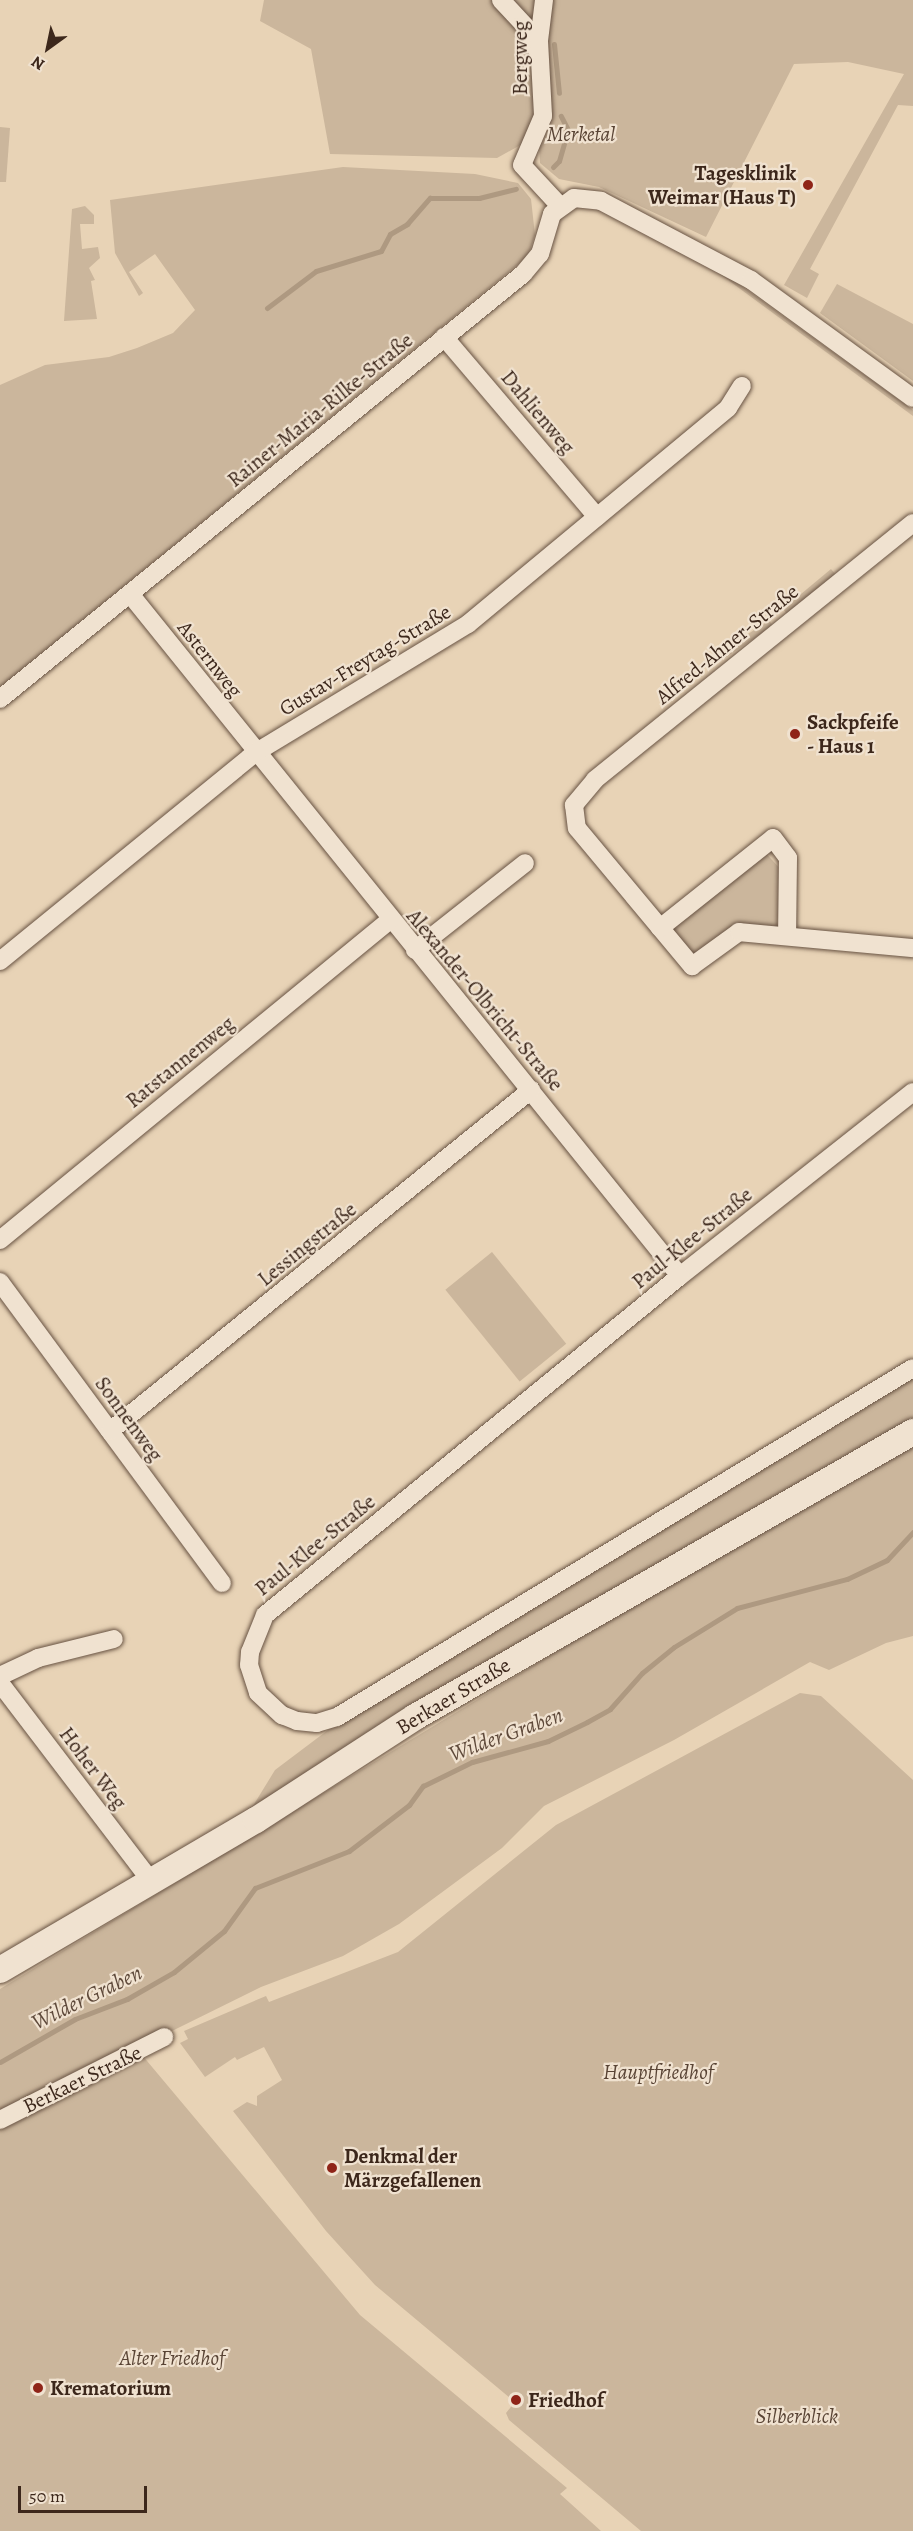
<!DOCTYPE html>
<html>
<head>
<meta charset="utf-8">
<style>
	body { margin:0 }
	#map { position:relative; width:913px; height:2531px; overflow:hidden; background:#e8d3b6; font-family:Alegreya,serif }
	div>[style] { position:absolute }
	.green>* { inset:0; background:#cbb69c; transform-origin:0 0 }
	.stream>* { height:5px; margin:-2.5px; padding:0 2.5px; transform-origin:2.5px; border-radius:2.5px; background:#ae9981 }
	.roads { filter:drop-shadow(0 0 2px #675242) drop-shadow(0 0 2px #675242) }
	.minor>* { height:18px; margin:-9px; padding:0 9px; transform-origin:9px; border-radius:9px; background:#f0e2d0 }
	.secondary>* { height:26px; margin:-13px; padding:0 13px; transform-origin:13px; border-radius:13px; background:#f0e2d0 }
	.dots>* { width:16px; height:16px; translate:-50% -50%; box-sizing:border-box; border:3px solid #f0e2d0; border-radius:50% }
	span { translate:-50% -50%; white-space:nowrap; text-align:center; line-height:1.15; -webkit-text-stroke:4.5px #f0e2d0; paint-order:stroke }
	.street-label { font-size:21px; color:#3c271b }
	.park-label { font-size:21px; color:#594435; font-style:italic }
	.poi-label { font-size:21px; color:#3c271b; font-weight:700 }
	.right { translate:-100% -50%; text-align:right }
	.left { translate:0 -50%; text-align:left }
	.water-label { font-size:22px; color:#5e493a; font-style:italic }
	.north { position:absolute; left:18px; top:18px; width:60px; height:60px; -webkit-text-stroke:4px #f0e2d0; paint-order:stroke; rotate:213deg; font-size:16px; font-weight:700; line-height:24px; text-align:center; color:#3c271b }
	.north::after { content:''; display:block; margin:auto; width:21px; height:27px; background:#3c271b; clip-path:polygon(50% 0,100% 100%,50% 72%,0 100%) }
	.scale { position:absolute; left:18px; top:2486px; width:129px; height:27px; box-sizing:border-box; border:3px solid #3c271b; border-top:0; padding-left:8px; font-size:18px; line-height:21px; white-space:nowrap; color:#3c271b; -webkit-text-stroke:4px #f0e2d0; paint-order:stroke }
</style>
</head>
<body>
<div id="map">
	<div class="green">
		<i style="clip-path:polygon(264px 0,913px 0,913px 106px,898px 105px,810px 269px,819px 274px,807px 298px,784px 285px,904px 74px,848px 62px,794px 64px,706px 237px,599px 187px,559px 179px,540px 163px,539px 145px,524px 143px,497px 158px,330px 154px,311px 49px,260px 21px)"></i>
		<i style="clip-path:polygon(0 127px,10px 128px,6px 182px,0 182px)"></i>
		<i style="clip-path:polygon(343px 167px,475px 174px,518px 183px,531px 199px,535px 235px,528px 256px,0 687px,0 385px,45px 365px,109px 357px,137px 348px,173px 333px,195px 310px,155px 254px,129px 272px,143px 293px,139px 296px,115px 253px,110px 200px)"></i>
		<i style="clip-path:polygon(85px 206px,94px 215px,94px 224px,80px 224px,82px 249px,98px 247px,100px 258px,89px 268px,95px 280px,91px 281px,97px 319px,64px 321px,72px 209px)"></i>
		<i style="clip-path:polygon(705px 263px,740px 285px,913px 410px,913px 416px)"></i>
		<i style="clip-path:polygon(837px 284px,913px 324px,913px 381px,820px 313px)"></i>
		<i style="clip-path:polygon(831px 569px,836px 575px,787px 614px,783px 609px)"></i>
		<i style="left:769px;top:620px;width:7px;height:64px;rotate:56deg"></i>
		<i style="clip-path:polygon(764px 851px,782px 871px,777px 927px,697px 954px,691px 953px,668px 929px)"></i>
		<i style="left:492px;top:1252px;width:118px;height:60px;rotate:51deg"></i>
		<i style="clip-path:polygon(913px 1375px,913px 1423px,530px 1639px,253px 1806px,275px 1770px,340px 1721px)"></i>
		<i style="clip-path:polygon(913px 1446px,913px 1636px,886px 1643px,829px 1670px,810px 1662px,674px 1740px,544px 1806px,502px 1848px,399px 1924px,343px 1956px,261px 1987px,0 2116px,0 1989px,643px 1599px)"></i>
		<i style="clip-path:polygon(800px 1693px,821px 1696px,913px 1780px,913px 2531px,641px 2531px,509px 2420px,506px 2413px,515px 2402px,519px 2405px,522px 2401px,513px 2394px,510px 2398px,375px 2285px,326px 2231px,258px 2143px,233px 2111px,247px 2102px,257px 2106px,257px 2096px,282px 2080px,264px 2047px,237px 2060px,235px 2057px,205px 2077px,180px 2043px,188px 2039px,184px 2031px,266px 1996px,269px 2002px,398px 1952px,556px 1825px)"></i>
		<i style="clip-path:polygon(142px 2055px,360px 2315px,567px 2488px,560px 2494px,601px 2531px,0 2531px,0 2127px)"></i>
	</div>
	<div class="stream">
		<i style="left:554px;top:44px;width:49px;rotate:84.2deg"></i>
		<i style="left:553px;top:167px;width:8px;rotate:-45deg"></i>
		<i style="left:559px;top:161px;width:32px;rotate:-74deg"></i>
		<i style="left:568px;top:130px;width:16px;rotate:-117deg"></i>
		<i style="left:267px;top:308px;width:61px;rotate:-37.1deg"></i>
		<i style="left:316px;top:271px;width:68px;rotate:-17.1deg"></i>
		<i style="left:381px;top:251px;width:19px;rotate:-62deg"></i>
		<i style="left:390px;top:234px;width:20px;rotate:-30deg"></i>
		<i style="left:407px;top:224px;width:35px;rotate:-49deg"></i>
		<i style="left:430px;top:198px;width:49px"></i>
		<i style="left:479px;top:198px;width:38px;rotate:-14deg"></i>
		<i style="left:0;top:2062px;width:86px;rotate:-29.8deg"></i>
		<i style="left:75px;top:2019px;width:56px;rotate:-21deg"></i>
		<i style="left:127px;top:1999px;width:54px;rotate:-29.9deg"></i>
		<i style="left:174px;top:1972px;width:65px;rotate:-39.4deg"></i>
		<i style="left:224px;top:1931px;width:53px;rotate:-54.2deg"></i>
		<i style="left:255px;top:1888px;width:101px;rotate:-21.5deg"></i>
		<i style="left:349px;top:1851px;width:76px;rotate:-37.5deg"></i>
		<i style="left:409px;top:1805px;width:24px;rotate:-54deg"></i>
		<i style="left:423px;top:1786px;width:55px;rotate:-26.1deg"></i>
		<i style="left:472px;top:1762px;width:79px;rotate:-15.4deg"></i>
		<i style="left:548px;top:1741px;width:43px;rotate:-26deg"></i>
		<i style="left:587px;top:1722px;width:26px;rotate:-29deg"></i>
		<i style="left:610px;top:1709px;width:48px;rotate:-48.4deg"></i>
		<i style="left:642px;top:1673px;width:41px;rotate:-39.1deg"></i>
		<i style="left:674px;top:1647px;width:74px;rotate:-31.8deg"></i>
		<i style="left:737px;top:1608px;width:114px;rotate:-14.8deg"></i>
		<i style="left:847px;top:1579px;width:44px;rotate:-25.4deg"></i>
		<i style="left:887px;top:1560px;width:38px;rotate:-47deg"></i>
	</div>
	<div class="roads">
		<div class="minor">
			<i style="left:501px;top:0;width:35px;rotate:47deg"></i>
			<i style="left:525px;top:26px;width:29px;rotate:63deg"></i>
			<i style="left:544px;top:0;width:41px;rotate:97deg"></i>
			<i style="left:539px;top:41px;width:75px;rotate:86.9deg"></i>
			<i style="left:543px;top:116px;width:53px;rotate:113.2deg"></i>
			<i style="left:522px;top:165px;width:54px;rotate:47.2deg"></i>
			<i style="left:444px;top:337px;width:236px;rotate:49.6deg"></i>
			<i style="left:913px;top:523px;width:409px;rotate:141.1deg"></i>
			<i style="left:595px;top:780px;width:33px;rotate:130deg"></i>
			<i style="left:574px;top:805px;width:23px;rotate:83deg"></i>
			<i style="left:577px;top:828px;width:180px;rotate:50.2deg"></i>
			<i style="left:692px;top:966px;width:58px;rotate:-35.9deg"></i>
			<i style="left:739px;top:932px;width:175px;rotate:5.3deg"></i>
			<i style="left:130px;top:594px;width:876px;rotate:51.12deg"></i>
			<i style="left:0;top:699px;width:674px;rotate:-39.1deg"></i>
			<i style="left:523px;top:274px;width:26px;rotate:-50deg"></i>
			<i style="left:540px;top:254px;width:42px;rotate:-73.3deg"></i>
			<i style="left:552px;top:214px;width:27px;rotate:-36deg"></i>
			<i style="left:574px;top:198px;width:27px;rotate:6deg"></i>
			<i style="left:601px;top:201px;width:170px;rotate:27.8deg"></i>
			<i style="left:751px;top:280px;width:200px;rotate:36.1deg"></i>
			<i style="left:660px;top:928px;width:144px;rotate:-38.5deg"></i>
			<i style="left:773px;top:838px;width:25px;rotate:53deg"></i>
			<i style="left:788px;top:858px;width:78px;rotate:90.7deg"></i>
			<i style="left:415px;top:950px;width:140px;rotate:-38.3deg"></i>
			<i style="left:0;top:961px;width:329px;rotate:-39.2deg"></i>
			<i style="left:255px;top:753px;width:249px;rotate:-31.2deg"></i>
			<i style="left:468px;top:624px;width:338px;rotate:-39.7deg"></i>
			<i style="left:728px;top:408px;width:26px;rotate:-58deg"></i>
			<i style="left:913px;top:1092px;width:297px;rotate:141.7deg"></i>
			<i style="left:680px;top:1276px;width:536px;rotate:140.76deg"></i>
			<i style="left:265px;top:1615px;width:40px;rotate:112deg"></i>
			<i style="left:250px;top:1652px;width:13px;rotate:94deg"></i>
			<i style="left:249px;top:1665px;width:29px;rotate:72deg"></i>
			<i style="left:258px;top:1693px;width:33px;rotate:43deg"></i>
			<i style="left:282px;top:1715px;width:16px;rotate:22deg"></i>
			<i style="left:297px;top:1721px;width:20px;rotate:6deg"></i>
			<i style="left:317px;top:1723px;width:21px;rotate:-17deg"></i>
			<i style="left:337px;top:1717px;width:673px;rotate:-31.21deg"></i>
			<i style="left:0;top:1240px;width:504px;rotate:-39.37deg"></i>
			<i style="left:0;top:1282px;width:374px;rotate:53.6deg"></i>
			<i style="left:110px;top:1431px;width:542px;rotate:-39.01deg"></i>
			<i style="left:0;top:1676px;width:42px;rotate:-25.3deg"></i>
			<i style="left:38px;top:1658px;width:78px;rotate:-14deg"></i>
			<i style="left:0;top:1683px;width:249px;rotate:52.7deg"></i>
			<i style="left:0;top:2120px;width:184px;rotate:-26.8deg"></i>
		</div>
		<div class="secondary">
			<i style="left:0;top:1970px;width:297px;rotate:-30.4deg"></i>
			<i style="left:256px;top:1820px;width:189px;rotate:-32.9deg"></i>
			<i style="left:415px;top:1717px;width:574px;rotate:-29.78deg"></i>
		</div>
	</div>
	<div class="dots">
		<i style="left:808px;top:185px;background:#8f2418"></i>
		<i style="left:795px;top:734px;background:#8f2418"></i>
		<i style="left:332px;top:2168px;background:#8f2418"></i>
		<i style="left:38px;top:2388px;background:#8f2418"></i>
		<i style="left:516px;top:2400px;background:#8f2418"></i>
	</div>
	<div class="street-label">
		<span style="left:520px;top:58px;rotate:-90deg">Bergweg</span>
		<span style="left:320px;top:410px;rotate:-39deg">Rainer-Maria-Rilke-Straße</span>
		<span style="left:538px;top:412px;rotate:50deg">Dahlienweg</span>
		<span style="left:727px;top:644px;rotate:-39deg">Alfred-Ahner-Straße</span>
		<span style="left:210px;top:659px;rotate:52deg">Asternweg</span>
		<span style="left:365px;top:660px;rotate:-31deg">Gustav-Freytag-Straße</span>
		<span style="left:485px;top:1000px;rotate:50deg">Alexander-Olbricht-Straße</span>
		<span style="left:180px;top:1062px;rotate:-39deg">Ratstannenweg</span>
		<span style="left:692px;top:1238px;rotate:-39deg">Paul-Klee-Straße</span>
		<span style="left:307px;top:1244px;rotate:-39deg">Lessingstraße</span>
		<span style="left:129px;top:1419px;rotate:54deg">Sonnenweg</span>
		<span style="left:315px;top:1545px;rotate:-39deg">Paul-Klee-Straße</span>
		<span style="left:453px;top:1696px;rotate:-31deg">Berkaer Straße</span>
		<span style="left:93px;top:1768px;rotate:53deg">Hoher Weg</span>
		<span style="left:82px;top:2079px;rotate:-26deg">Berkaer Straße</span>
	</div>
	<div class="park-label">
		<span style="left:581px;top:134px">Merketal</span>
		<span style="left:658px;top:2072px">Hauptfriedhof</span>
		<span style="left:172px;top:2358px">Alter Friedhof</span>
		<span style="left:797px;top:2416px">Silberblick</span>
	</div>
	<div class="poi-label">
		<span class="right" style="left:796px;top:185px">Tagesklinik<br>Weimar (Haus T)</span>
		<span class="left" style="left:807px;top:734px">Sackpfeife<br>- Haus 1</span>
		<span class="left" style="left:344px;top:2168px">Denkmal der<br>Märzgefallenen</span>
		<span class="left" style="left:50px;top:2388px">Krematorium</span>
		<span class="left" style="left:528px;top:2400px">Friedhof</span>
	</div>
	<div class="water-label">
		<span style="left:506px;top:1735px;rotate:-20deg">Wilder Graben</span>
		<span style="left:87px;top:1998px;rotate:-26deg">Wilder Graben</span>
	</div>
	<div class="north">N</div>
	<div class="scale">50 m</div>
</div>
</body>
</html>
